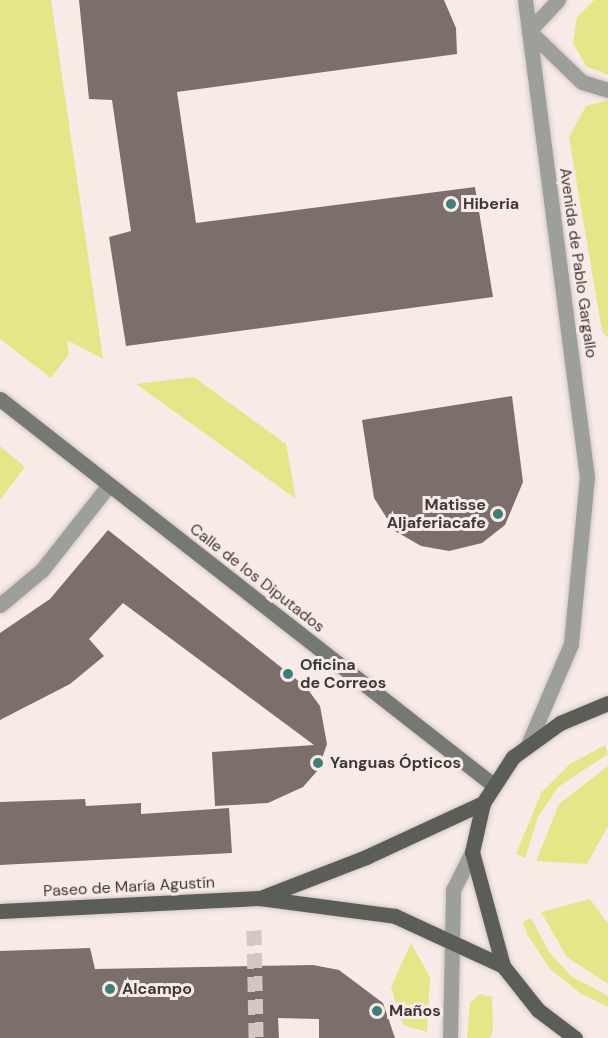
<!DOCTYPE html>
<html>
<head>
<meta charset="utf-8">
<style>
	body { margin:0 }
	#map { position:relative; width:608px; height:1038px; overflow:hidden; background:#f8eae6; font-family:"DM Sans",sans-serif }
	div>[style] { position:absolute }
	.green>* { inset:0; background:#e3e787 }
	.building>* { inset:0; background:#7b6f6c }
	.pedestrian-tunnel>* { height:15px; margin-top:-7.5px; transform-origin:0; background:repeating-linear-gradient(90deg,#d3c7c3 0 15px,transparent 0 23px) }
	.roads { filter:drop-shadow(0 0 2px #d3c7c3) drop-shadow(0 0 2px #d3c7c3) }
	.minor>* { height:15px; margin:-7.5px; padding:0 7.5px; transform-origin:7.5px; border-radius:7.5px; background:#9d9f9a }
	.tertiary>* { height:15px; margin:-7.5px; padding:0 7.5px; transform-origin:7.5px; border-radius:7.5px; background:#9d9f9a }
	.secondary>* { height:15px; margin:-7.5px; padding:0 7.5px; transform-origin:7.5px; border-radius:7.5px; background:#767972 }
	.primary>* { height:15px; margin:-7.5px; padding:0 7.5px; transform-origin:7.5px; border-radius:7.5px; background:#5b5e56 }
	.dots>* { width:16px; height:16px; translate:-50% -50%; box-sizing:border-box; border:3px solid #f8eae6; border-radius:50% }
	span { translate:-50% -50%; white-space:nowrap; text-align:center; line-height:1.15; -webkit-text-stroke:6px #f8eae6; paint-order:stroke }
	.poi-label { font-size:16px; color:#3e3937; font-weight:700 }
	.left { translate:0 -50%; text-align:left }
	.right { translate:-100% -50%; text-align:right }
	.street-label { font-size:16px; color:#3e3937 }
</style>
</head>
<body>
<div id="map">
	<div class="green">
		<i style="clip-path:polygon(0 0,51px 0,103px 359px,67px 340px,69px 354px,51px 378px,0 339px)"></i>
		<i style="clip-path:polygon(594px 0,608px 0,608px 75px,586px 66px,573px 43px,577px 17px)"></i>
		<i style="clip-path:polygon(608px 100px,608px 338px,602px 331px,569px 137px,586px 106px)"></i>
		<i style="clip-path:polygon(194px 377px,286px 444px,296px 499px,136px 384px)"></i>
		<i style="clip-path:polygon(0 446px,25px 467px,0 500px)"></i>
		<i style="clip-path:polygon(605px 745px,608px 754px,558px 787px,538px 817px,525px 858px,516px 854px,541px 793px,570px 764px)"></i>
		<i style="clip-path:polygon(608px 766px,608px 826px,587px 864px,536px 861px,559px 804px)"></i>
		<i style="clip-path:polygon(590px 899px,608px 924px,608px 984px,567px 957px,541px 912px)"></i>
		<i style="clip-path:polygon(531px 918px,549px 952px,571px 976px,608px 996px,608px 1007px,580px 993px,550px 969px,527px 934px,523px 922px)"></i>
		<i style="clip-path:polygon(411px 943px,430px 977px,427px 1032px,403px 1025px,391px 987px)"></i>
		<i style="clip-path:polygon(480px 994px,492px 997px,493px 1031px,489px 1038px,467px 1038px,470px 1003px)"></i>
	</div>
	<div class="building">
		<i style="clip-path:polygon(79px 0,444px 0,456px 28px,457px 54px,177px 92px,196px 223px,475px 187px,493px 297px,126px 346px,109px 237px,131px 231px,112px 100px,89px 99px)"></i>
		<i style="clip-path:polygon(512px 396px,523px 482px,505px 525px,482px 543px,449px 551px,421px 546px,395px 531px,374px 498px,362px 420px)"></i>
		<i style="clip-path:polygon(108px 530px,306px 687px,320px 706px,327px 744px,318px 770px,303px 787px,268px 803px,215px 806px,212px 752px,314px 745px,123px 603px,89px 639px,104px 656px,70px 684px,0 720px,0 633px,50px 599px)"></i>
		<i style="clip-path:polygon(85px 799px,86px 806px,141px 803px,141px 814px,229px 808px,232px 853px,0 865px,0 802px)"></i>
		<i style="clip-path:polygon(90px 948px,95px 969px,313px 965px,339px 970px,383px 1003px,395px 1038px,319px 1038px,319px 1019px,278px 1018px,279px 1038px,0 1038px,0 951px)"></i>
	</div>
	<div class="pedestrian-tunnel">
		<i style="left:254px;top:930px;width:108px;rotate:88.9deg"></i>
	</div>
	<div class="roads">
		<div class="minor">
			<i style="left:558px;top:0;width:42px;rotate:133.1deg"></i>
			<i style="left:529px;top:31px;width:74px;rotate:43.9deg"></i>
			<i style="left:582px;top:82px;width:27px;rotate:17deg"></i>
			<i style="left:0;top:605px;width:55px;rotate:-39.8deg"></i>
			<i style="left:42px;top:570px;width:108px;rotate:-51.8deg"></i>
			<i style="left:450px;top:1038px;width:148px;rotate:-88.8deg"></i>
			<i style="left:453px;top:890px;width:42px;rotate:-63.4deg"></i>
		</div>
		<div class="tertiary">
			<i style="left:525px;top:0;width:481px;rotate:82.6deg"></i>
			<i style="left:587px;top:477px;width:168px;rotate:95.5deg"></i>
			<i style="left:571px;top:644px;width:107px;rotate:113.2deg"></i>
		</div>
		<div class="secondary">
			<i style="left:0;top:399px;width:625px;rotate:38.04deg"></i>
		</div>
		<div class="primary">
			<i style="left:260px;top:898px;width:114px;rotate:-21.1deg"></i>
			<i style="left:366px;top:857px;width:129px;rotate:-24.8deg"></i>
			<i style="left:0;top:911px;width:259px;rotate:-2.9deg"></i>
			<i style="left:259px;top:898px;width:137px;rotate:7.5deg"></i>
			<i style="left:395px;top:916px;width:119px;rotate:24.8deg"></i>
			<i style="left:575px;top:1038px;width:46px;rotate:-142.9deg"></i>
			<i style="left:538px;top:1010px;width:56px;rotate:-128.5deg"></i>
			<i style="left:503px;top:966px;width:118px;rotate:-105.2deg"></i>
			<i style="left:472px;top:852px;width:50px;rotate:-77.3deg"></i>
			<i style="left:483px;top:803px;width:55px;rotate:-56.9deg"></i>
			<i style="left:513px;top:757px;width:58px;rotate:-35.9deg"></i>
			<i style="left:560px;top:723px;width:52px;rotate:-22.6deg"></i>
		</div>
	</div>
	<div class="dots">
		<i style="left:451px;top:204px;background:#3b8179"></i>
		<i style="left:498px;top:514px;background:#3b8179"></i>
		<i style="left:288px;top:674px;background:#3b8179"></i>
		<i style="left:318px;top:763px;background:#3b8179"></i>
		<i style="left:110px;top:989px;background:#3b8179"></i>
		<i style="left:377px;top:1011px;background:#3b8179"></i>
	</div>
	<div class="poi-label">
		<span class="left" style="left:463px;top:204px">Hiberia</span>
		<span class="right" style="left:486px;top:514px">Matisse<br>Aljaferiacafe</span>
		<span class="left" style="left:300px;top:674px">Oficina<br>de Correos</span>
		<span class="left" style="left:330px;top:763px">Yanguas Ópticos</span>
		<span class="left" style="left:122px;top:989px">Alcampo</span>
		<span class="left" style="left:389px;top:1011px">Maños</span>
	</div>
	<div class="street-label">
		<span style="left:578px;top:263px;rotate:82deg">Avenida de Pablo Gargallo</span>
		<span style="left:257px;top:578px;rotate:38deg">Calle de los Diputados</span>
		<span style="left:129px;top:887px;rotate:-3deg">Paseo de María Agustín</span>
	</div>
</div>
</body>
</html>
